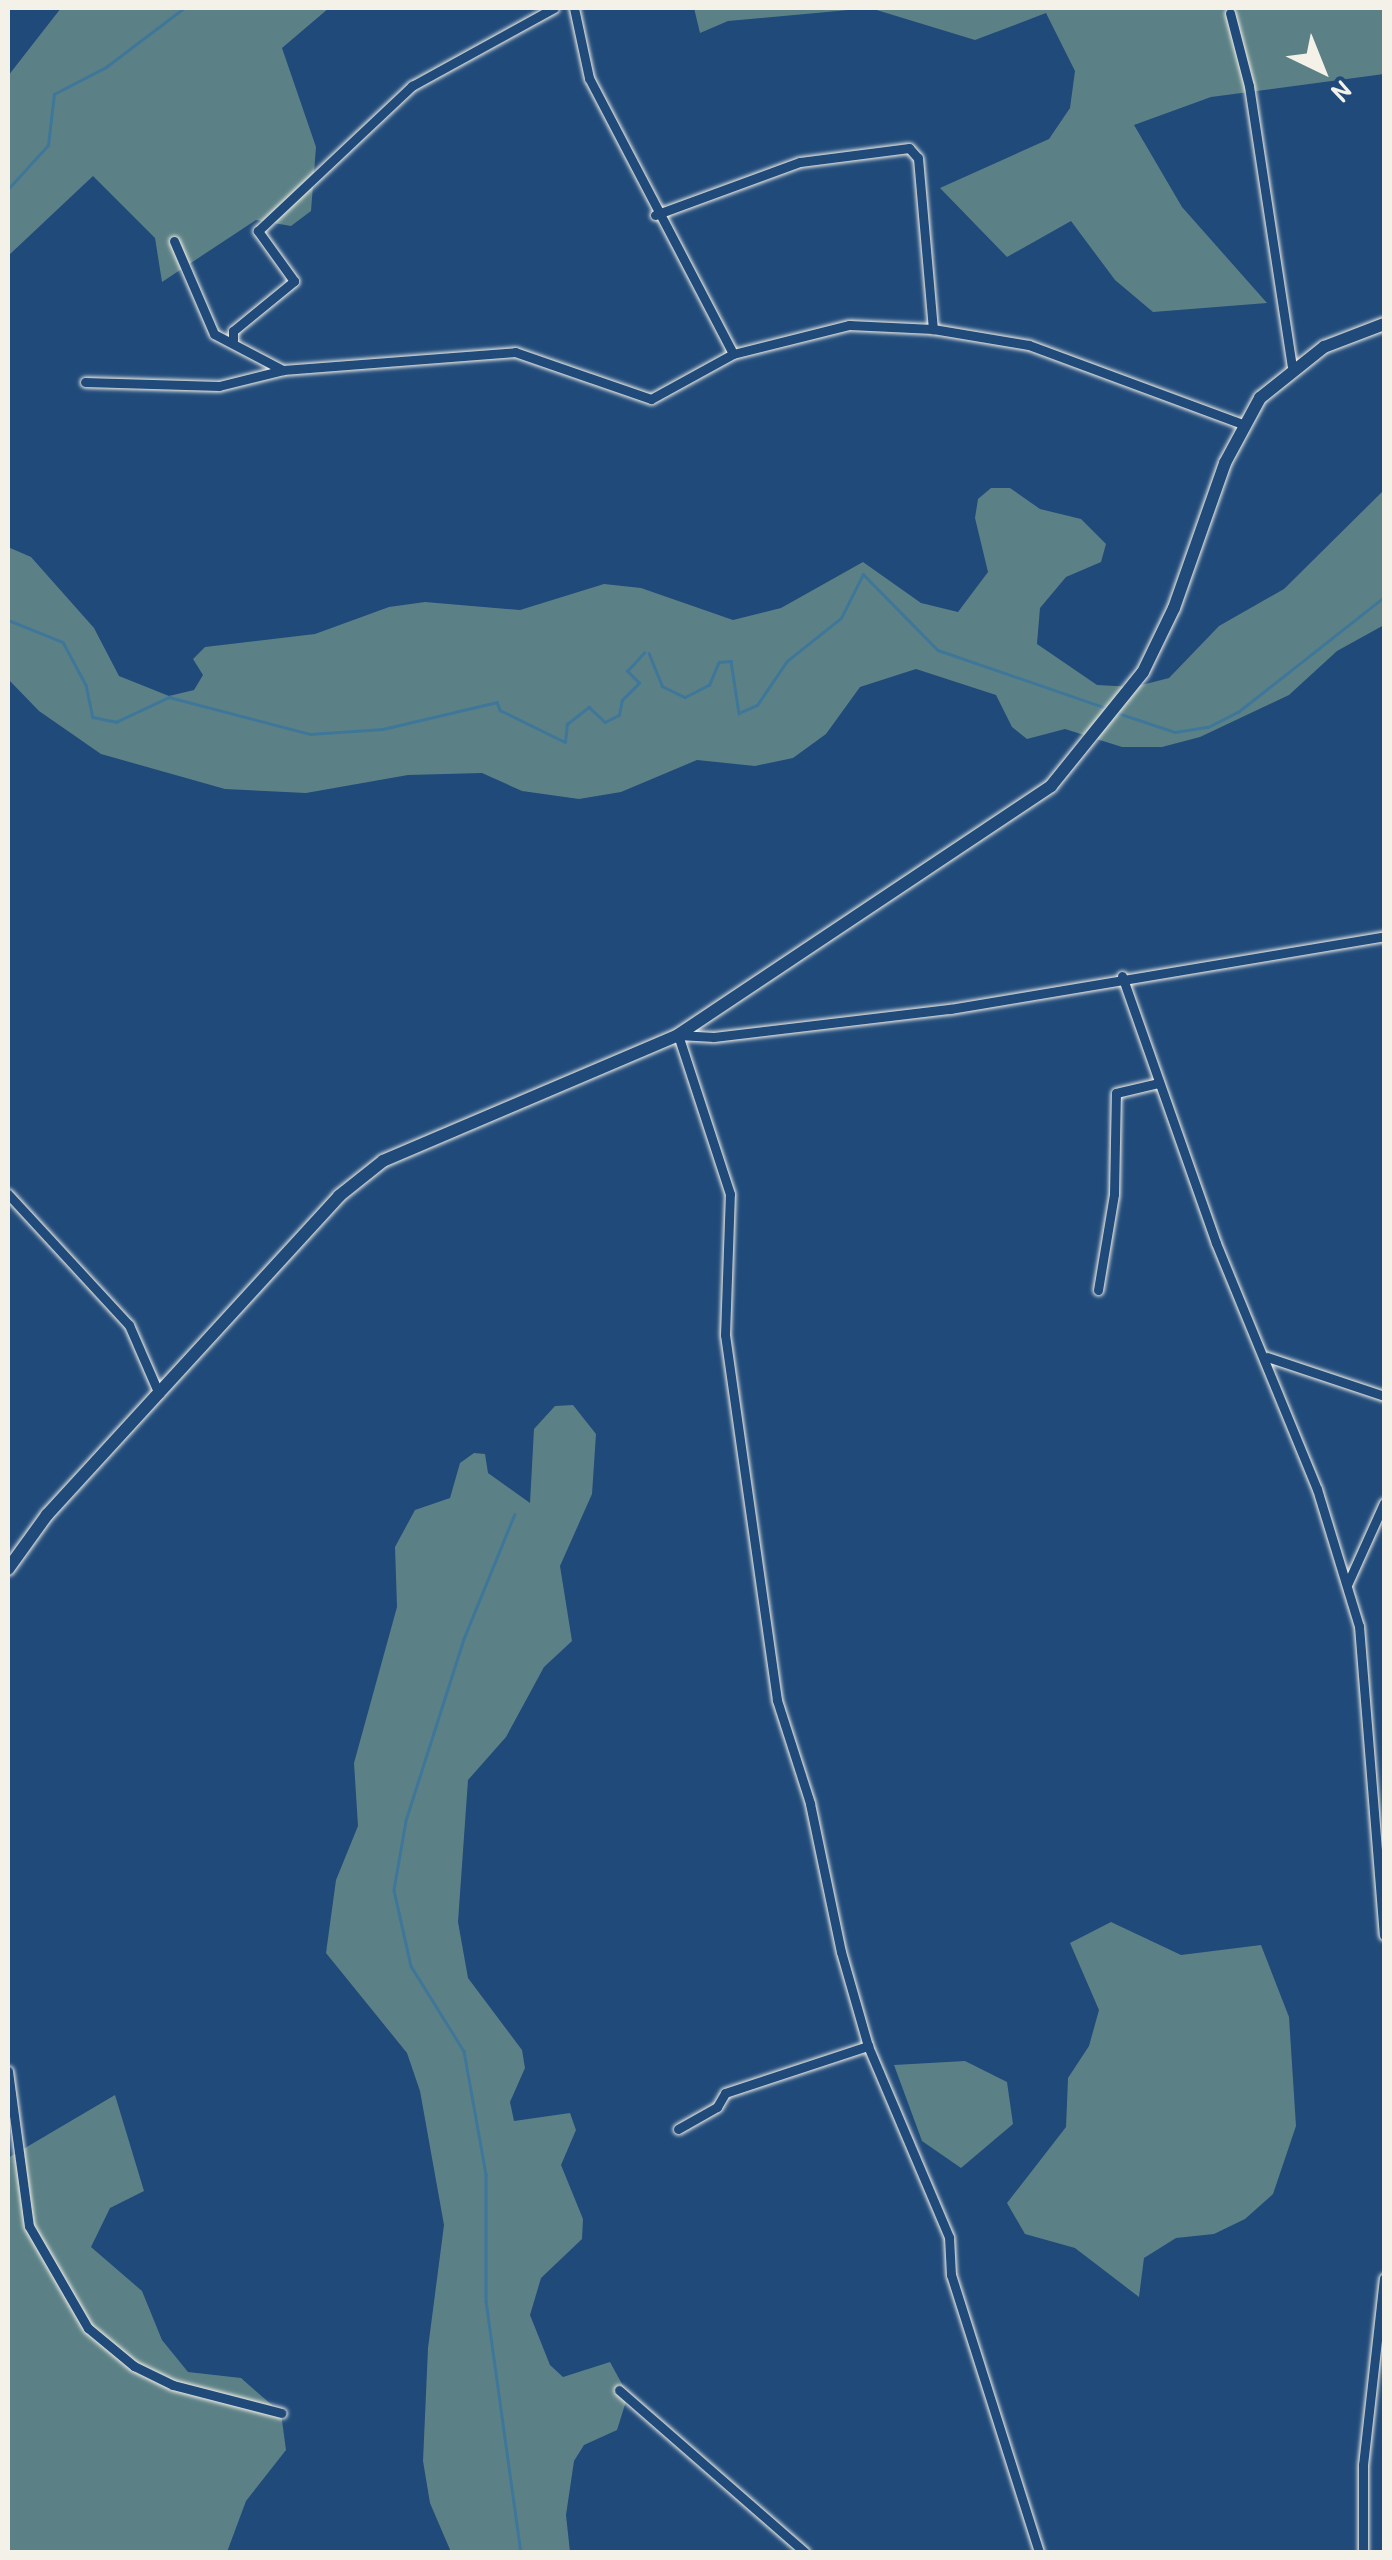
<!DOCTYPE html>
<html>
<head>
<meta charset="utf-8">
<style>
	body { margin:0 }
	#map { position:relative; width:1392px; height:2560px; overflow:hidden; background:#1f4a7a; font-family:"Patrick Hand",sans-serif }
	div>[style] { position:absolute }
	.green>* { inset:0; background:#5b8186 }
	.stream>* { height:2.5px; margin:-1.25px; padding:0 1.25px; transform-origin:1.25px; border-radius:1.25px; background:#3f779a }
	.roads { filter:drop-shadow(0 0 2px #f4f1e8) drop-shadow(0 0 2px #f4f1e8) }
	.street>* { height:9px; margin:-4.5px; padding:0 4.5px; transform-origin:4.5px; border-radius:4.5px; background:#1f4a7a }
	.secondary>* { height:12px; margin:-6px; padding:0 6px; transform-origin:6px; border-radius:6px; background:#1f4a7a }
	span { translate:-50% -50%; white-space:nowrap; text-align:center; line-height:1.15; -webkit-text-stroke:8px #1f4a7a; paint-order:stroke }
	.frame { position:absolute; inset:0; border:10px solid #f4f1e8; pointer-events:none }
	.north { position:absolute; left:1272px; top:20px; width:100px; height:100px; -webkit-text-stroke:8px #1f4a7a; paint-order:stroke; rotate:137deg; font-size:28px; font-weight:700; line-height:40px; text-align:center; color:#f4f1e8 }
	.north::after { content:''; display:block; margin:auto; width:35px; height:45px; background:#f4f1e8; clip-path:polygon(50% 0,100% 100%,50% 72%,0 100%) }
</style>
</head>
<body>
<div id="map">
	<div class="green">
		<i style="clip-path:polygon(61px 8px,329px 8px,282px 48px,316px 147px,311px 211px,291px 226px,256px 220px,162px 282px,155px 238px,93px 176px,8px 256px,8px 76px)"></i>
		<i style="clip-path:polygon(694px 8px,1384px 8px,1384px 74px,1211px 97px,1134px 125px,1182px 207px,1267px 303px,1153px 312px,1115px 280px,1071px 221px,1007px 257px,940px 188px,1049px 139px,1070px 108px,1075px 71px,1046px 13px,975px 40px,870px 8px,728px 21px,700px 33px)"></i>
		<i style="clip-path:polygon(991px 488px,1010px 488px,1040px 509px,1081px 519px,1106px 544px,1101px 562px,1066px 577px,1040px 608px,1037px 644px,1097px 685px,1134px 687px,1169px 678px,1219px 626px,1284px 589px,1384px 490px,1384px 625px,1337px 651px,1289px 695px,1200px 737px,1162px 747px,1122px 747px,1065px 729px,1027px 739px,1012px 727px,996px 695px,916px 669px,860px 687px,826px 734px,793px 758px,755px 766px,697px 760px,621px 792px,579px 799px,522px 791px,482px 773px,408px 775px,306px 793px,225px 789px,101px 754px,39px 711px,8px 679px,8px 547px,31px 557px,94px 628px,119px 676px,169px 696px,194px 690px,203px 675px,193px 659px,205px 647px,315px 634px,389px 607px,425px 602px,520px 610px,604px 584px,641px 588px,733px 620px,781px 608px,863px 562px,921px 603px,958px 612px,988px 572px,975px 518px,978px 499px)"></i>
		<i style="clip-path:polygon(573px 1405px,596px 1434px,592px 1494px,560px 1566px,572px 1641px,544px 1667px,506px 1737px,468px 1780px,458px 1922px,468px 1978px,522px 2050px,525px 2068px,510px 2102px,514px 2121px,570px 2113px,576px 2130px,561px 2165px,583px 2219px,582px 2239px,541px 2278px,530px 2315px,550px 2365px,563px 2377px,610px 2362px,628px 2395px,617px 2430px,584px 2445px,574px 2461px,566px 2515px,570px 2552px,451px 2552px,430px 2503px,423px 2461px,428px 2348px,444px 2225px,420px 2091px,407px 2053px,326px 1953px,336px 1880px,358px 1826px,354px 1763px,397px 1607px,395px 1547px,415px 1510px,450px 1498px,460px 1463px,474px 1453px,485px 1454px,488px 1473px,530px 1503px,534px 1429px,555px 1406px)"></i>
		<i style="clip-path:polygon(1111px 1922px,1181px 1955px,1261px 1945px,1289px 2017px,1296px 2126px,1273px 2194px,1245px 2219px,1214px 2234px,1176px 2238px,1144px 2258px,1139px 2297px,1075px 2248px,1025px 2234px,1007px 2203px,1066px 2127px,1068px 2078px,1089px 2046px,1099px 2010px,1070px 1943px)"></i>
		<i style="clip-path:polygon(965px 2061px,1007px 2082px,1013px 2124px,961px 2168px,922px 2141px,894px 2065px)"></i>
		<i style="clip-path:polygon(115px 2095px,144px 2191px,110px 2208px,91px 2247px,142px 2291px,162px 2340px,188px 2372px,241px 2378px,281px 2413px,286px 2450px,246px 2501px,227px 2552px,8px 2552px,8px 2158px)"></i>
	</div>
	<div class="stream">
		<i style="left:8px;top:189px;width:59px;rotate:-47.7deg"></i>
		<i style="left:48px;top:145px;width:51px;rotate:-83.3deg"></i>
		<i style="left:54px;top:94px;width:59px;rotate:-27.4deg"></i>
		<i style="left:106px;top:67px;width:98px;rotate:-37.1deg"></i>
		<i style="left:8px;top:620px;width:59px;rotate:21.8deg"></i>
		<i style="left:63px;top:642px;width:49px;rotate:61.9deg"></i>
		<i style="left:86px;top:685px;width:33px;rotate:78deg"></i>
		<i style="left:93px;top:717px;width:24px;rotate:12deg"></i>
		<i style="left:116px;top:722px;width:59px;rotate:-25.3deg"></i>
		<i style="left:169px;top:697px;width:146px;rotate:14.7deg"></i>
		<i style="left:310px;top:734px;width:73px;rotate:-3.9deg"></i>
		<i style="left:383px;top:729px;width:117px;rotate:-13.3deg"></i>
		<i style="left:497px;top:702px;width:9px;rotate:69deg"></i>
		<i style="left:500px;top:710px;width:72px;rotate:26.2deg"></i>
		<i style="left:565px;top:742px;width:18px;rotate:-84deg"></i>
		<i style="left:567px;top:724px;width:28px;rotate:-38deg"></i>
		<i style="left:589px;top:707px;width:22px;rotate:43deg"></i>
		<i style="left:605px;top:722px;width:16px;rotate:-27deg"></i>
		<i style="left:619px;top:715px;width:15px;rotate:-79deg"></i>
		<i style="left:622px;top:700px;width:24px;rotate:-45deg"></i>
		<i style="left:639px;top:683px;width:17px;rotate:-135deg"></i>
		<i style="left:627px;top:671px;width:25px;rotate:-47deg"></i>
		<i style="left:649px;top:653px;width:35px;rotate:68deg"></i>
		<i style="left:662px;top:686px;width:25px;rotate:26deg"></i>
		<i style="left:685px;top:697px;width:27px;rotate:-27deg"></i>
		<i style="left:709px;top:685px;width:25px;rotate:-67deg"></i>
		<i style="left:719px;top:662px;width:12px;rotate:-5deg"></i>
		<i style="left:731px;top:661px;width:53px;rotate:81.3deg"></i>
		<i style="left:739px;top:713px;width:20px;rotate:-24deg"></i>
		<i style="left:757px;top:705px;width:53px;rotate:-55.7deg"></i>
		<i style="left:787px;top:661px;width:69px;rotate:-38.5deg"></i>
		<i style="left:841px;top:618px;width:49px;rotate:-63.4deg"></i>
		<i style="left:863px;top:574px;width:107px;rotate:45.4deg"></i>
		<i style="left:938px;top:650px;width:178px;rotate:19deg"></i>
		<i style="left:1118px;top:713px;width:60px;rotate:18.4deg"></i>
		<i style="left:1175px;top:732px;width:33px;rotate:-9deg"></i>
		<i style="left:1208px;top:727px;width:34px;rotate:-27deg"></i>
		<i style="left:1238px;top:712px;width:186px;rotate:-38.2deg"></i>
		<i style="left:515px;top:1514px;width:135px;rotate:112.2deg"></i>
		<i style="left:464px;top:1639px;width:191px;rotate:107.7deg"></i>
		<i style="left:406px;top:1821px;width:70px;rotate:99.9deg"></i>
		<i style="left:394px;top:1890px;width:78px;rotate:77.4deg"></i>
		<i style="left:411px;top:1966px;width:100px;rotate:58.1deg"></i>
		<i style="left:464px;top:2051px;width:126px;rotate:79.9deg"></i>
		<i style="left:486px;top:2175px;width:126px;rotate:90deg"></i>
		<i style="left:486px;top:2301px;width:253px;rotate:82.1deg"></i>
	</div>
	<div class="roads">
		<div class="street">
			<i style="left:574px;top:8px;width:72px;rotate:77.9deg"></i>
			<i style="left:589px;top:78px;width:311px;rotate:62.4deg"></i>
			<i style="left:733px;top:354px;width:120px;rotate:-14deg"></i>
			<i style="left:849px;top:325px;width:84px;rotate:2.7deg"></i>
			<i style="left:933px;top:329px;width:97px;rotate:9.5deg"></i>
			<i style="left:1029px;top:345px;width:228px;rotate:20.3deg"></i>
			<i style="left:1230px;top:13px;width:75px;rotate:75.4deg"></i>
			<i style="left:1249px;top:86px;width:283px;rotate:81.3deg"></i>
			<i style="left:655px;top:215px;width:154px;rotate:-20.1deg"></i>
			<i style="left:800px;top:162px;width:110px;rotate:-7.3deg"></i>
			<i style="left:909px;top:148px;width:13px;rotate:48deg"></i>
			<i style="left:918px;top:158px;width:172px;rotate:85deg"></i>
			<i style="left:174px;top:241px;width:101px;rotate:66.7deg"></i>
			<i style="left:214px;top:334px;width:78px;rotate:27.6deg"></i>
			<i style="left:283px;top:370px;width:233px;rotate:-4.4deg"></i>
			<i style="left:515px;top:352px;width:144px;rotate:19.1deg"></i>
			<i style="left:651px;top:399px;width:94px;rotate:-28.8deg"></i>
			<i style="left:233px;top:340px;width:9px;rotate:-90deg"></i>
			<i style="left:233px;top:331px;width:79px;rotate:-39.3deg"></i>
			<i style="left:294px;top:281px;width:62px;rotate:-125.8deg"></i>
			<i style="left:258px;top:231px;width:212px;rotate:-43.3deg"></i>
			<i style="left:412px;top:86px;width:162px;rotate:-28.8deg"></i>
			<i style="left:85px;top:382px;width:134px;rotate:1.7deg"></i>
			<i style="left:219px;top:386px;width:66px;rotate:-14deg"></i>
			<i style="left:1122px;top:976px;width:283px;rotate:70.6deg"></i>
			<i style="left:1216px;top:1243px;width:266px;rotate:67.7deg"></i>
			<i style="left:1317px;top:1489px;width:143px;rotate:73deg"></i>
			<i style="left:1359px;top:1626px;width:310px;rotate:85.4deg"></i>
			<i style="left:8px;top:1194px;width:178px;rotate:47.3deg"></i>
			<i style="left:129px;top:1325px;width:75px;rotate:66.5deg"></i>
			<i style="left:1098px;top:1290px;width:97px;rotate:-80.5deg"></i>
			<i style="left:1114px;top:1194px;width:101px;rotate:-88.9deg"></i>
			<i style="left:1116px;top:1093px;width:43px;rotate:-13.4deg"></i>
			<i style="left:1267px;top:1357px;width:123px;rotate:18.4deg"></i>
			<i style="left:1347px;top:1585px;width:90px;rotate:-65.7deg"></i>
			<i style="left:8px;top:2071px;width:156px;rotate:82.3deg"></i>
			<i style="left:29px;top:2226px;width:118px;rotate:60deg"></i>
			<i style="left:88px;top:2328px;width:60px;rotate:39.6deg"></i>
			<i style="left:134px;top:2366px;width:43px;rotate:26deg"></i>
			<i style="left:173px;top:2385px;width:112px;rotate:14.5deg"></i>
			<i style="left:678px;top:2129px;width:45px;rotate:-29.4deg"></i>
			<i style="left:717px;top:2107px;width:16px;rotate:-60deg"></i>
			<i style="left:725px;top:2093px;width:151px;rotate:-18.2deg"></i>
			<i style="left:619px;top:2390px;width:247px;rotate:41.1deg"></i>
			<i style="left:1039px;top:2552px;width:291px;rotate:-107.6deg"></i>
			<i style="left:951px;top:2275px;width:38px;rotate:-93deg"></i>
			<i style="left:949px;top:2237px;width:207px;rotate:-113deg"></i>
			<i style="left:868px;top:2046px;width:98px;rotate:-106deg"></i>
			<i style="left:841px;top:1952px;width:152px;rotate:-101.8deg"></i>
			<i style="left:810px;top:1803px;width:108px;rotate:-107.8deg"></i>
			<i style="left:777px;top:1700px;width:369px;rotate:-98.1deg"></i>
			<i style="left:725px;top:1335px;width:141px;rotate:-88deg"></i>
			<i style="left:730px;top:1194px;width:167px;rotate:-108.1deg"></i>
			<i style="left:678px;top:1035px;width:36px;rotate:3deg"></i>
			<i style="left:714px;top:1037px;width:238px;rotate:-6.8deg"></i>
			<i style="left:950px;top:1009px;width:440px;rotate:-9.5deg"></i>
			<i style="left:1363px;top:2552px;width:87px;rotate:-90deg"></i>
			<i style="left:1363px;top:2465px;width:188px;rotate:-83.6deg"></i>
		</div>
		<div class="secondary">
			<i style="left:8px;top:1569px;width:67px;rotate:-54.2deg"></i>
			<i style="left:47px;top:1515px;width:432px;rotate:-47.5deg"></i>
			<i style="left:339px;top:1196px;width:56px;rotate:-38.5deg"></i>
			<i style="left:383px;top:1161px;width:321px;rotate:-23.1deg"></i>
			<i style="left:678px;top:1035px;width:448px;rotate:-33.7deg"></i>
			<i style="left:1051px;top:786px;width:146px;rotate:-51.1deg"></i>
			<i style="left:1143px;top:672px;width:71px;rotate:-64.2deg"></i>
			<i style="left:1174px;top:608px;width:154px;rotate:-70.6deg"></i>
			<i style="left:1225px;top:463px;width:74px;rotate:-61.7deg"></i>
			<i style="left:1260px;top:398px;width:82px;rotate:-38.6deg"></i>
			<i style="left:1324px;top:347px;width:64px;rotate:-21deg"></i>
		</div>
	</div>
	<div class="frame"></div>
	<div class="north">N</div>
</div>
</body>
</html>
